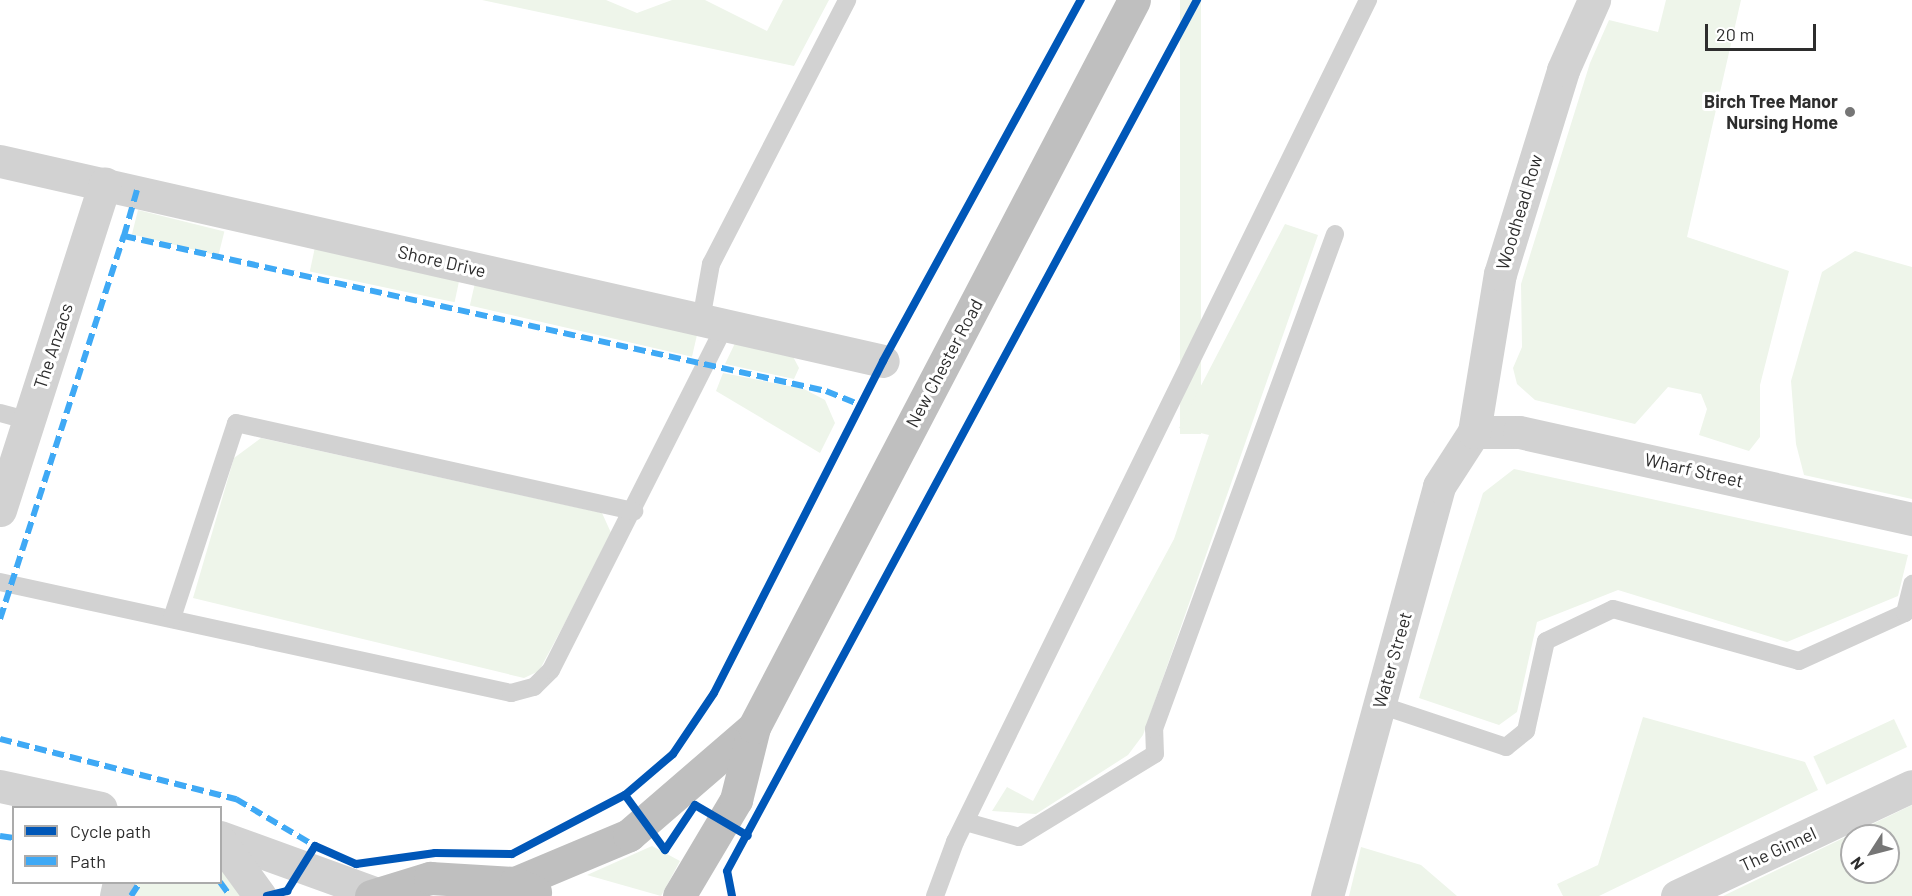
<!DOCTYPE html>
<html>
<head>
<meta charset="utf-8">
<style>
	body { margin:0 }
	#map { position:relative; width:1912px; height:896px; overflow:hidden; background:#fff; font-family:Barlow,sans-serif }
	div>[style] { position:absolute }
	.green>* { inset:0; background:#eef5ea; transform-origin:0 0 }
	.lane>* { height:18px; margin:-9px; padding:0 9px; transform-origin:9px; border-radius:9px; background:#d2d2d2 }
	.street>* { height:33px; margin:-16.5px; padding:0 16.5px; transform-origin:16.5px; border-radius:16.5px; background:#d2d2d2 }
	.highway>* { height:33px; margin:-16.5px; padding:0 16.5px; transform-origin:16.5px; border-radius:16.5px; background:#bfbfbf }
	.quiet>* { height:6px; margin-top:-3px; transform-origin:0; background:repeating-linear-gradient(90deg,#3fa9f5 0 12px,transparent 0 18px) }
	.cycleway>* { height:8px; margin:-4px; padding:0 4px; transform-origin:4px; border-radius:4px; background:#0057b8 }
	.dots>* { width:16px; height:16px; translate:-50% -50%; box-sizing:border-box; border:3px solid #fff; border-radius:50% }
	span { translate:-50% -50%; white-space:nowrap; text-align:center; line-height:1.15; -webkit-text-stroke:6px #fff; paint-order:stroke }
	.poi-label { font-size:18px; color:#2d2d2d; font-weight:700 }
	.right { translate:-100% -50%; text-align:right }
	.street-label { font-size:18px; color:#2d2d2d }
	.legend { position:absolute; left:12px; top:806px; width:210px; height:78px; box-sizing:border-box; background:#fff; border:2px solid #ababab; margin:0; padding:8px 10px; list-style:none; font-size:18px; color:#2d2d2d }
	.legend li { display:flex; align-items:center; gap:12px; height:30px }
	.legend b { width:30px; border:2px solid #ababab }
	.north { position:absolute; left:1840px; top:824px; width:60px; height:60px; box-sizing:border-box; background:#fff; border:2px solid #ababab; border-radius:50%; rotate:234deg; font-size:16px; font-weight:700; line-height:24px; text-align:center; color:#2d2d2d }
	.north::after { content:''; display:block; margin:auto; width:21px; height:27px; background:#767676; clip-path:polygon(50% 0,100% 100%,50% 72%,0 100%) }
	.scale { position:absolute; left:1705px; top:24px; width:111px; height:27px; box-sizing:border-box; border:3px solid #2d2d2d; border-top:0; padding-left:8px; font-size:18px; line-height:21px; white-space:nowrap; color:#2d2d2d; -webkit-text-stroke:4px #fff; paint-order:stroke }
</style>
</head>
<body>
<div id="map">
	<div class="green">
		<i style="clip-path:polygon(482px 0,606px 0,637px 13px,672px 0,705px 0,767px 31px,783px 0,829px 0,794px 66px)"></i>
		<i style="left:1180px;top:0;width:21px;height:434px"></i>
		<i style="clip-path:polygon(1666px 0,1741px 0,1687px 237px,1789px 271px,1760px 385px,1760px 437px,1749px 451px,1699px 435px,1707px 409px,1701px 394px,1668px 387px,1635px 424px,1535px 400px,1517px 384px,1513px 368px,1522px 347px,1521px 284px,1590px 63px,1609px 20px,1658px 32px)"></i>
		<i style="left:138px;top:210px;width:89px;height:25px;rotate:14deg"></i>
		<i style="clip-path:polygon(1285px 224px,1318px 235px,1143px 735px,1128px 755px,1036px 814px,992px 811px,1007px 787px,1033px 801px,1174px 539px,1209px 435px,1179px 428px)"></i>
		<i style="left:315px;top:247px;width:148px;height:25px;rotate:12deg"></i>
		<i style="clip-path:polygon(1855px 251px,1912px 267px,1912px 499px,1804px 475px,1796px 444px,1791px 381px,1822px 272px)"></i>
		<i style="left:475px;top:283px;width:228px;height:23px;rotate:13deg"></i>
		<i style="clip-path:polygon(737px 339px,789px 349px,799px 368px,794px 379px,725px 364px)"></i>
		<i style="clip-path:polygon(723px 373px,804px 389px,825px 400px,835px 423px,820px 453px,716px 391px)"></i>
		<i style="clip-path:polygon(261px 438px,602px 513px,612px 535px,539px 671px,524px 678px,193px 598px,234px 458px)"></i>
		<i style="clip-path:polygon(1514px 469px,1908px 555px,1898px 596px,1787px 642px,1618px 590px,1537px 622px,1517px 712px,1499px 725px,1419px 698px,1483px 493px)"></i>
		<i style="clip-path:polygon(1643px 717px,1805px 762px,1818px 790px,1599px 896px,1563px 896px,1557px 884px,1598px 865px)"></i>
		<i style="left:1894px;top:719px;width:31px;height:89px;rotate:65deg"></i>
		<i style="clip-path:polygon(evenodd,1912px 805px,1912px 896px,1723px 896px,1912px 805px,1852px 836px,1888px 836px,1888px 872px,1852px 872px,1852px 836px)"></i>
		<i style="clip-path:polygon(652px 846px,680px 861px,661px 896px,587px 875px)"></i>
		<i style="clip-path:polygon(1361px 847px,1421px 865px,1457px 896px,1349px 896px)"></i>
		<i style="clip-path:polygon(221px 864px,244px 896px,126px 896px,131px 883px,220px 882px)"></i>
	</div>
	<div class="lane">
		<i style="left:701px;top:320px;width:57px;rotate:-79.9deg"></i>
		<i style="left:711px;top:264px;width:297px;rotate:-62.7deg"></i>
		<i style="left:0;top:413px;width:30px;rotate:15deg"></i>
		<i style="left:0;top:582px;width:523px;rotate:12.26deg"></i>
		<i style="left:511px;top:693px;width:24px;rotate:-15deg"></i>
		<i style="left:534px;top:687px;width:24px;rotate:-45deg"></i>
		<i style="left:551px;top:670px;width:386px;rotate:-63.2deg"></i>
		<i style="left:172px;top:618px;width:205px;rotate:-71.8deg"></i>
		<i style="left:236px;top:423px;width:408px;rotate:12.5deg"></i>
		<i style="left:1380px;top:705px;width:133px;rotate:18.4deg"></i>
		<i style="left:1506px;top:747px;width:26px;rotate:-39deg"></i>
		<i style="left:1526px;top:731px;width:92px;rotate:-77.5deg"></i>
		<i style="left:1546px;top:641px;width:74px;rotate:-25.5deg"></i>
		<i style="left:1613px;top:609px;width:193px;rotate:15.6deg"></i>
		<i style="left:1799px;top:661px;width:116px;rotate:-24.4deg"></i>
		<i style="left:1905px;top:613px;width:30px;rotate:-76deg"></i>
		<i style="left:966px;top:822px;width:55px;rotate:15.8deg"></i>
		<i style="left:1019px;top:837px;width:159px;rotate:-31.4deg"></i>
		<i style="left:1155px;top:754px;width:25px;rotate:-92deg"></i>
		<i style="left:1154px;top:729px;width:527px;rotate:-69.91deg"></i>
		<i style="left:935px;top:896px;width:58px;rotate:-69.7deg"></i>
		<i style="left:955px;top:842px;width:938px;rotate:-63.87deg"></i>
	</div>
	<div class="street">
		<i style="left:0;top:161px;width:905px;rotate:12.76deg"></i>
		<i style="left:1474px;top:432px;width:45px"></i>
		<i style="left:1519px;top:432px;width:403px;rotate:12.5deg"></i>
		<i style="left:0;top:510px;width:343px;rotate:-72.2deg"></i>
		<i style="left:0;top:786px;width:103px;rotate:12.3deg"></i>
		<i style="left:220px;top:837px;width:165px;rotate:19.9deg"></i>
		<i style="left:220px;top:841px;width:68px;rotate:54deg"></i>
		<i style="left:116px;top:896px;width:14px;rotate:-78deg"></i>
		<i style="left:1327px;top:896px;width:425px;rotate:-74.7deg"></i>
		<i style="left:1439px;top:486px;width:64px;rotate:-57.1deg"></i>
		<i style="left:1474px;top:432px;width:160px;rotate:-80.7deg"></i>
		<i style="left:1500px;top:274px;width:214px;rotate:-72.8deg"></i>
		<i style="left:1563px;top:70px;width:77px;rotate:-66.1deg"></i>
		<i style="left:1677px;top:896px;width:259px;rotate:-25.1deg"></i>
	</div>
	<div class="highway">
		<i style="left:515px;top:883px;width:124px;rotate:-22.8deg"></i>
		<i style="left:629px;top:835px;width:165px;rotate:-40.8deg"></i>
		<i style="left:371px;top:896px;width:62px;rotate:-17deg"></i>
		<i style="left:430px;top:878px;width:85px;rotate:3.4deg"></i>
		<i style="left:515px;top:883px;width:22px;rotate:24deg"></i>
		<i style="left:679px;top:896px;width:112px;rotate:-59.3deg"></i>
		<i style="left:736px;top:800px;width:75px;rotate:-76.1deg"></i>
		<i style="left:754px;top:727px;width:820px;rotate:-62.4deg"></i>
	</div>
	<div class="quiet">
		<i style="left:137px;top:190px;width:48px;rotate:105.8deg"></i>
		<i style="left:124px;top:236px;width:719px;rotate:12.45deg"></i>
		<i style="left:826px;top:391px;width:38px;rotate:22deg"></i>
		<i style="left:0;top:619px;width:403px;rotate:-72.1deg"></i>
		<i style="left:0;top:739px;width:244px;rotate:14.3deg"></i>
		<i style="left:236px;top:799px;width:92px;rotate:30.7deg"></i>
		<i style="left:0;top:836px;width:14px;rotate:8deg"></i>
		<i style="left:119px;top:882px;width:1px;rotate:90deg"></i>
		<i style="left:220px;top:882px;width:17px;rotate:54deg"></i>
		<i style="left:131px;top:896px;width:17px;rotate:-57deg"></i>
	</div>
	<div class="cycleway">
		<i style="left:625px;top:795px;width:68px;rotate:54deg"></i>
		<i style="left:665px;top:850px;width:54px;rotate:-56.3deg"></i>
		<i style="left:695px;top:805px;width:61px;rotate:30.3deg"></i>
		<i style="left:267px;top:896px;width:21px;rotate:-14deg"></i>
		<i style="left:287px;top:891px;width:53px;rotate:-58.1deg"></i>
		<i style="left:315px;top:846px;width:45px;rotate:23.7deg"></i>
		<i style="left:356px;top:864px;width:80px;rotate:-7.9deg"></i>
		<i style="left:435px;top:853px;width:77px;rotate:0.7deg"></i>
		<i style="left:512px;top:854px;width:127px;rotate:-27.6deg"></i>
		<i style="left:625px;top:795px;width:63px;rotate:-40.5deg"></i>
		<i style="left:673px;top:754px;width:73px;rotate:-56.1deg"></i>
		<i style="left:714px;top:693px;width:373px;rotate:-63deg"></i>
		<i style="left:883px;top:361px;width:412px;rotate:-61.3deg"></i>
		<i style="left:732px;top:896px;width:25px;rotate:-101deg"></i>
		<i style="left:727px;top:871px;width:990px;rotate:-61.65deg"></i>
	</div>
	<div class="dots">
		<i style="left:1850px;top:112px;background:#767676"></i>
	</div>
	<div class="poi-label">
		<span class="right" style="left:1838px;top:112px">Birch Tree Manor<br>Nursing Home</span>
	</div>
	<div class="street-label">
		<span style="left:1519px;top:212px;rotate:-73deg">Woodhead Row</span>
		<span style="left:442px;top:261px;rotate:13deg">Shore Drive</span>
		<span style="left:53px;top:346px;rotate:-72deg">The Anzacs</span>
		<span style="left:944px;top:363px;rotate:-62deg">New Chester Road</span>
		<span style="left:1694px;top:470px;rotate:13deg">Wharf Street</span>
		<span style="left:1392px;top:660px;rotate:-74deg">Water Street</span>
		<span style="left:1778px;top:849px;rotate:-25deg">The Ginnel</span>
	</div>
	<ul class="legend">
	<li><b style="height:8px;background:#0057b8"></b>Cycle path</li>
	<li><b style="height:8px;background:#3fa9f5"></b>Path</li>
	</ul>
	<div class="north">N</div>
	<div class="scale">20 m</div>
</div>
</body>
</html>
